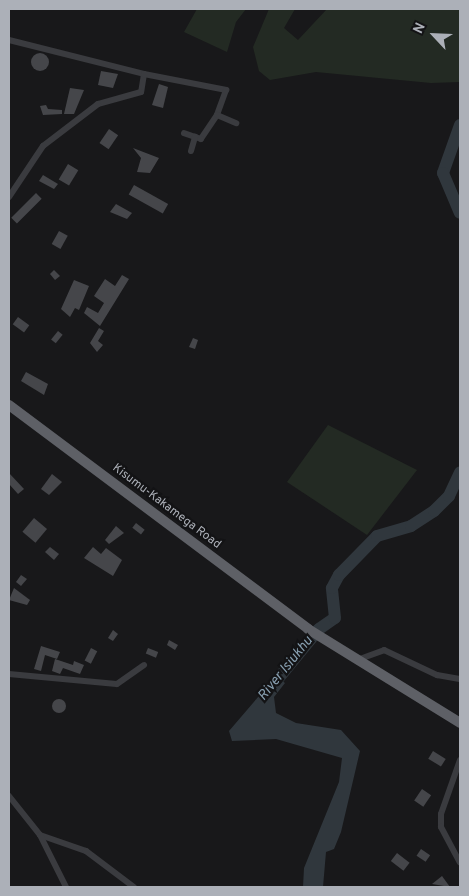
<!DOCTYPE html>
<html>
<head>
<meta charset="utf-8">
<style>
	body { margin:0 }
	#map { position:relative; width:469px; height:896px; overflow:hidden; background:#18181a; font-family:Overpass,sans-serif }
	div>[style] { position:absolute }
	.green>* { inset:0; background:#232a23 }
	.water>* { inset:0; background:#30373d }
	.river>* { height:12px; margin:-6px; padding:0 6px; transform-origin:6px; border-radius:6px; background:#30373d }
	.building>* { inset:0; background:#45464a; transform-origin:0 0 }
	.round { border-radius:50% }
	.minor>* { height:6px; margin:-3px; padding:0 3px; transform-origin:3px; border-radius:3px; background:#3a3b3f }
	.trunk>* { height:10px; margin:-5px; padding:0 5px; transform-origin:5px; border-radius:5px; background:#5e6066 }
	span { translate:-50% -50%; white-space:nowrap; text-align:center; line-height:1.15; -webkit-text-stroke:4.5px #131315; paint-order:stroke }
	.street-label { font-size:12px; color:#acb0b8 }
	.water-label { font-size:14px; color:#879eaf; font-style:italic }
	.frame { position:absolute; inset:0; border:10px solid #acb0b8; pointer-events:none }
	.north { position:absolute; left:409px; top:10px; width:50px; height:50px; -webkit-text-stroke:4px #131315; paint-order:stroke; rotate:295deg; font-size:14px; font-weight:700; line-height:20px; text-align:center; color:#acb0b8 }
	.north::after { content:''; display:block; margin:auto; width:18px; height:22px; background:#acb0b8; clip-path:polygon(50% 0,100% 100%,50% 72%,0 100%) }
</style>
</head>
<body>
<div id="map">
	<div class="green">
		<i style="clip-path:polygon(197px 9px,246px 9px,236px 22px,227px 52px,184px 32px)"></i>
		<i style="clip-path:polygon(269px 9px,295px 9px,284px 28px,298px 40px,327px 9px,460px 9px,460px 82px,431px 83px,316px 72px,270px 80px,259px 71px,253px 47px)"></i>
		<i style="clip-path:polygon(328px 425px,417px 470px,367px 535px,287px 482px)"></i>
	</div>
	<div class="water">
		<i style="clip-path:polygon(276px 676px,285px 683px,274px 697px,276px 713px,296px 723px,341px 730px,360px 751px,341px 832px,334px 849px,326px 852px,323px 887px,303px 887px,304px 868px,339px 782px,342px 758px,276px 739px,232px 741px,229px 731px)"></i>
	</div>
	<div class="river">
		<i style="left:460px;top:125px;width:51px;rotate:109.5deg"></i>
		<i style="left:443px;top:173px;width:43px;rotate:67deg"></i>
		<i style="left:268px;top:691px;width:80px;rotate:-50.6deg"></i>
		<i style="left:319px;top:629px;width:19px;rotate:-35deg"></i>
		<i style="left:335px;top:618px;width:30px;rotate:-96deg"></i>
		<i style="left:332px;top:588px;width:15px;rotate:-62deg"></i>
		<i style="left:339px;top:575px;width:54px;rotate:-45.7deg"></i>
		<i style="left:377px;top:536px;width:35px;rotate:-16deg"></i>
		<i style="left:411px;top:526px;width:27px;rotate:-33deg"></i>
		<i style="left:434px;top:511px;width:21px;rotate:-45deg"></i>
		<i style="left:449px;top:496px;width:26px;rotate:-65deg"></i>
	</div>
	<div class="building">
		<i class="round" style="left:31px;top:53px;width:18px;height:18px"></i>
		<i style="clip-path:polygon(101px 71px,118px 74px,113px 88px,98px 85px)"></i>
		<i style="clip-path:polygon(159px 84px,168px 87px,163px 108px,152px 105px)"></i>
		<i style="clip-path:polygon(70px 88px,84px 90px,74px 114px,64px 114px)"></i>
		<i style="clip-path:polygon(46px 105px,48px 109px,62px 110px,62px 114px,43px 115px,40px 106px)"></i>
		<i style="left:109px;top:129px;width:11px;height:17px;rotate:34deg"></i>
		<i style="clip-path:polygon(133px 148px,159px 158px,150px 173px,137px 172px,141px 158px)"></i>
		<i style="left:68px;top:164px;width:12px;height:18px;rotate:31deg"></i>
		<i style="clip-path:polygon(43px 175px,58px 184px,54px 189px,39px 181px)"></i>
		<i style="left:134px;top:185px;width:39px;height:11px;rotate:29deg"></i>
		<i style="left:36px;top:193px;width:8px;height:35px;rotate:45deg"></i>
		<i style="clip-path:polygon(116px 204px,132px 213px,127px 219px,110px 212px)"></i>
		<i style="left:59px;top:231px;width:10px;height:15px;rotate:29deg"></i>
		<i style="clip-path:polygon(54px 270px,60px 276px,55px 280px,50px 274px)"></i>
		<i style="clip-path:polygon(122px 275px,129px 279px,100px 326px,84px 313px,87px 307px,98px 313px,104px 303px,94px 296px,105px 279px,115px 286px)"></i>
		<i style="clip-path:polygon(74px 280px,89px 286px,79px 310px,75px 308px,70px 317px,61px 309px)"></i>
		<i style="left:18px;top:317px;width:14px;height:9px;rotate:36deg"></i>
		<i style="clip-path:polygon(99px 328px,104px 331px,98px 341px,103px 345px,97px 352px,90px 343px)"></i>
		<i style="left:58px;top:331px;width:6px;height:11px;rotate:39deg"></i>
		<i style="clip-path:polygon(193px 338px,198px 340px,195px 349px,189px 347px)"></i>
		<i style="clip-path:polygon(26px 372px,48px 384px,44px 395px,21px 381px)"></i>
		<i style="clip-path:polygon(9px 473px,24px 489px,18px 494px,9px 484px)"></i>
		<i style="clip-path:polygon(52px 474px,62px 482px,49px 495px,41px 489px)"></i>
		<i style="left:34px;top:518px;width:17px;height:18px;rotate:40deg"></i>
		<i style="left:136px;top:523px;width:11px;height:6px;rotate:38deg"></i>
		<i style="clip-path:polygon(116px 526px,124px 533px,109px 544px,105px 540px)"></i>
		<i style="clip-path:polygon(50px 547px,59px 554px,54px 560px,45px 552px)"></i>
		<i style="clip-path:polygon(93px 547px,101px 554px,106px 548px,122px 560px,113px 576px,84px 558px)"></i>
		<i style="clip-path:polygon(21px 575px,27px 579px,21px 586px,16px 582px)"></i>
		<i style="clip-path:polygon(14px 588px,30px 600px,27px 605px,9px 600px)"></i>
		<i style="clip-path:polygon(113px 630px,118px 634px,113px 641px,108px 638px)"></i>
		<i style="clip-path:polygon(169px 640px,178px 645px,175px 650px,167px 645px)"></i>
		<i style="clip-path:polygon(41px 646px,60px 652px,57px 659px,45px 655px,41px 671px,34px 669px)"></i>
		<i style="left:91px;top:648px;width:7px;height:14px;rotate:27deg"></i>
		<i style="left:148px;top:648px;width:11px;height:6px;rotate:22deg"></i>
		<i style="clip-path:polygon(55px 659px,73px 665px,74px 661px,84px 665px,80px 674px,63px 668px,60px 674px,52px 671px)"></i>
		<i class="round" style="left:52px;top:699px;width:14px;height:14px"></i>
		<i style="left:433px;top:751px;width:15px;height:9px;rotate:32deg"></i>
		<i style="left:422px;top:789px;width:11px;height:14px;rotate:34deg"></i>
		<i style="left:421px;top:849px;width:11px;height:8px;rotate:34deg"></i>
		<i style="left:397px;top:853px;width:16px;height:10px;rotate:38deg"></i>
		<i style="clip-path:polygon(442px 876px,450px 887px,432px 884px)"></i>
	</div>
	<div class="minor">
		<i style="left:9px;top:40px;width:139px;rotate:14.1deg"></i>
		<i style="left:144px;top:74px;width:18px;rotate:99deg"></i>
		<i style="left:141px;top:92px;width:45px;rotate:164.4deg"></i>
		<i style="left:98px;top:104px;width:69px;rotate:142.6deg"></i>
		<i style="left:43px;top:146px;width:61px;rotate:123.7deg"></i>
		<i style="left:144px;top:74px;width:84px;rotate:11deg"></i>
		<i style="left:226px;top:90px;width:27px;rotate:110deg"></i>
		<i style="left:217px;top:115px;width:29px;rotate:124deg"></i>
		<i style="left:201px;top:139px;width:18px;rotate:-161deg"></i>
		<i style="left:217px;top:115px;width:21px;rotate:23deg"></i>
		<i style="left:191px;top:151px;width:15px;rotate:-74deg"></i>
		<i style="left:357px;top:660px;width:29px;rotate:-20deg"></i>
		<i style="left:384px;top:650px;width:59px;rotate:25.3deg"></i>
		<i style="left:437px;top:675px;width:23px;rotate:10deg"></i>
		<i style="left:9px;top:674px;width:108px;rotate:5.3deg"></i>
		<i style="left:117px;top:684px;width:33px;rotate:-35deg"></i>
		<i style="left:460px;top:760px;width:57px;rotate:109.4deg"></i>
		<i style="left:441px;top:814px;width:13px;rotate:90deg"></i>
		<i style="left:441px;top:827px;width:40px;rotate:62deg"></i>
		<i style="left:9px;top:796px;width:50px;rotate:51.5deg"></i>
		<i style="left:40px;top:835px;width:49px;rotate:19.2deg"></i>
		<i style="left:86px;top:851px;width:60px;rotate:36.9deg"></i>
		<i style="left:40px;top:835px;width:58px;rotate:63.4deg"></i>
	</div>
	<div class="trunk">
		<i style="left:9px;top:405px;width:374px;rotate:36.8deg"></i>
		<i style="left:308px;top:629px;width:179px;rotate:31.7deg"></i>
	</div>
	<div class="street-label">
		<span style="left:166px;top:507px;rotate:37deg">Kisumu-Kakamega Road</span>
	</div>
	<div class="water-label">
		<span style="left:286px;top:669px;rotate:-51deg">River Isiukhu</span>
	</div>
	<div class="frame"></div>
	<div class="north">N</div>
</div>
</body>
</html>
